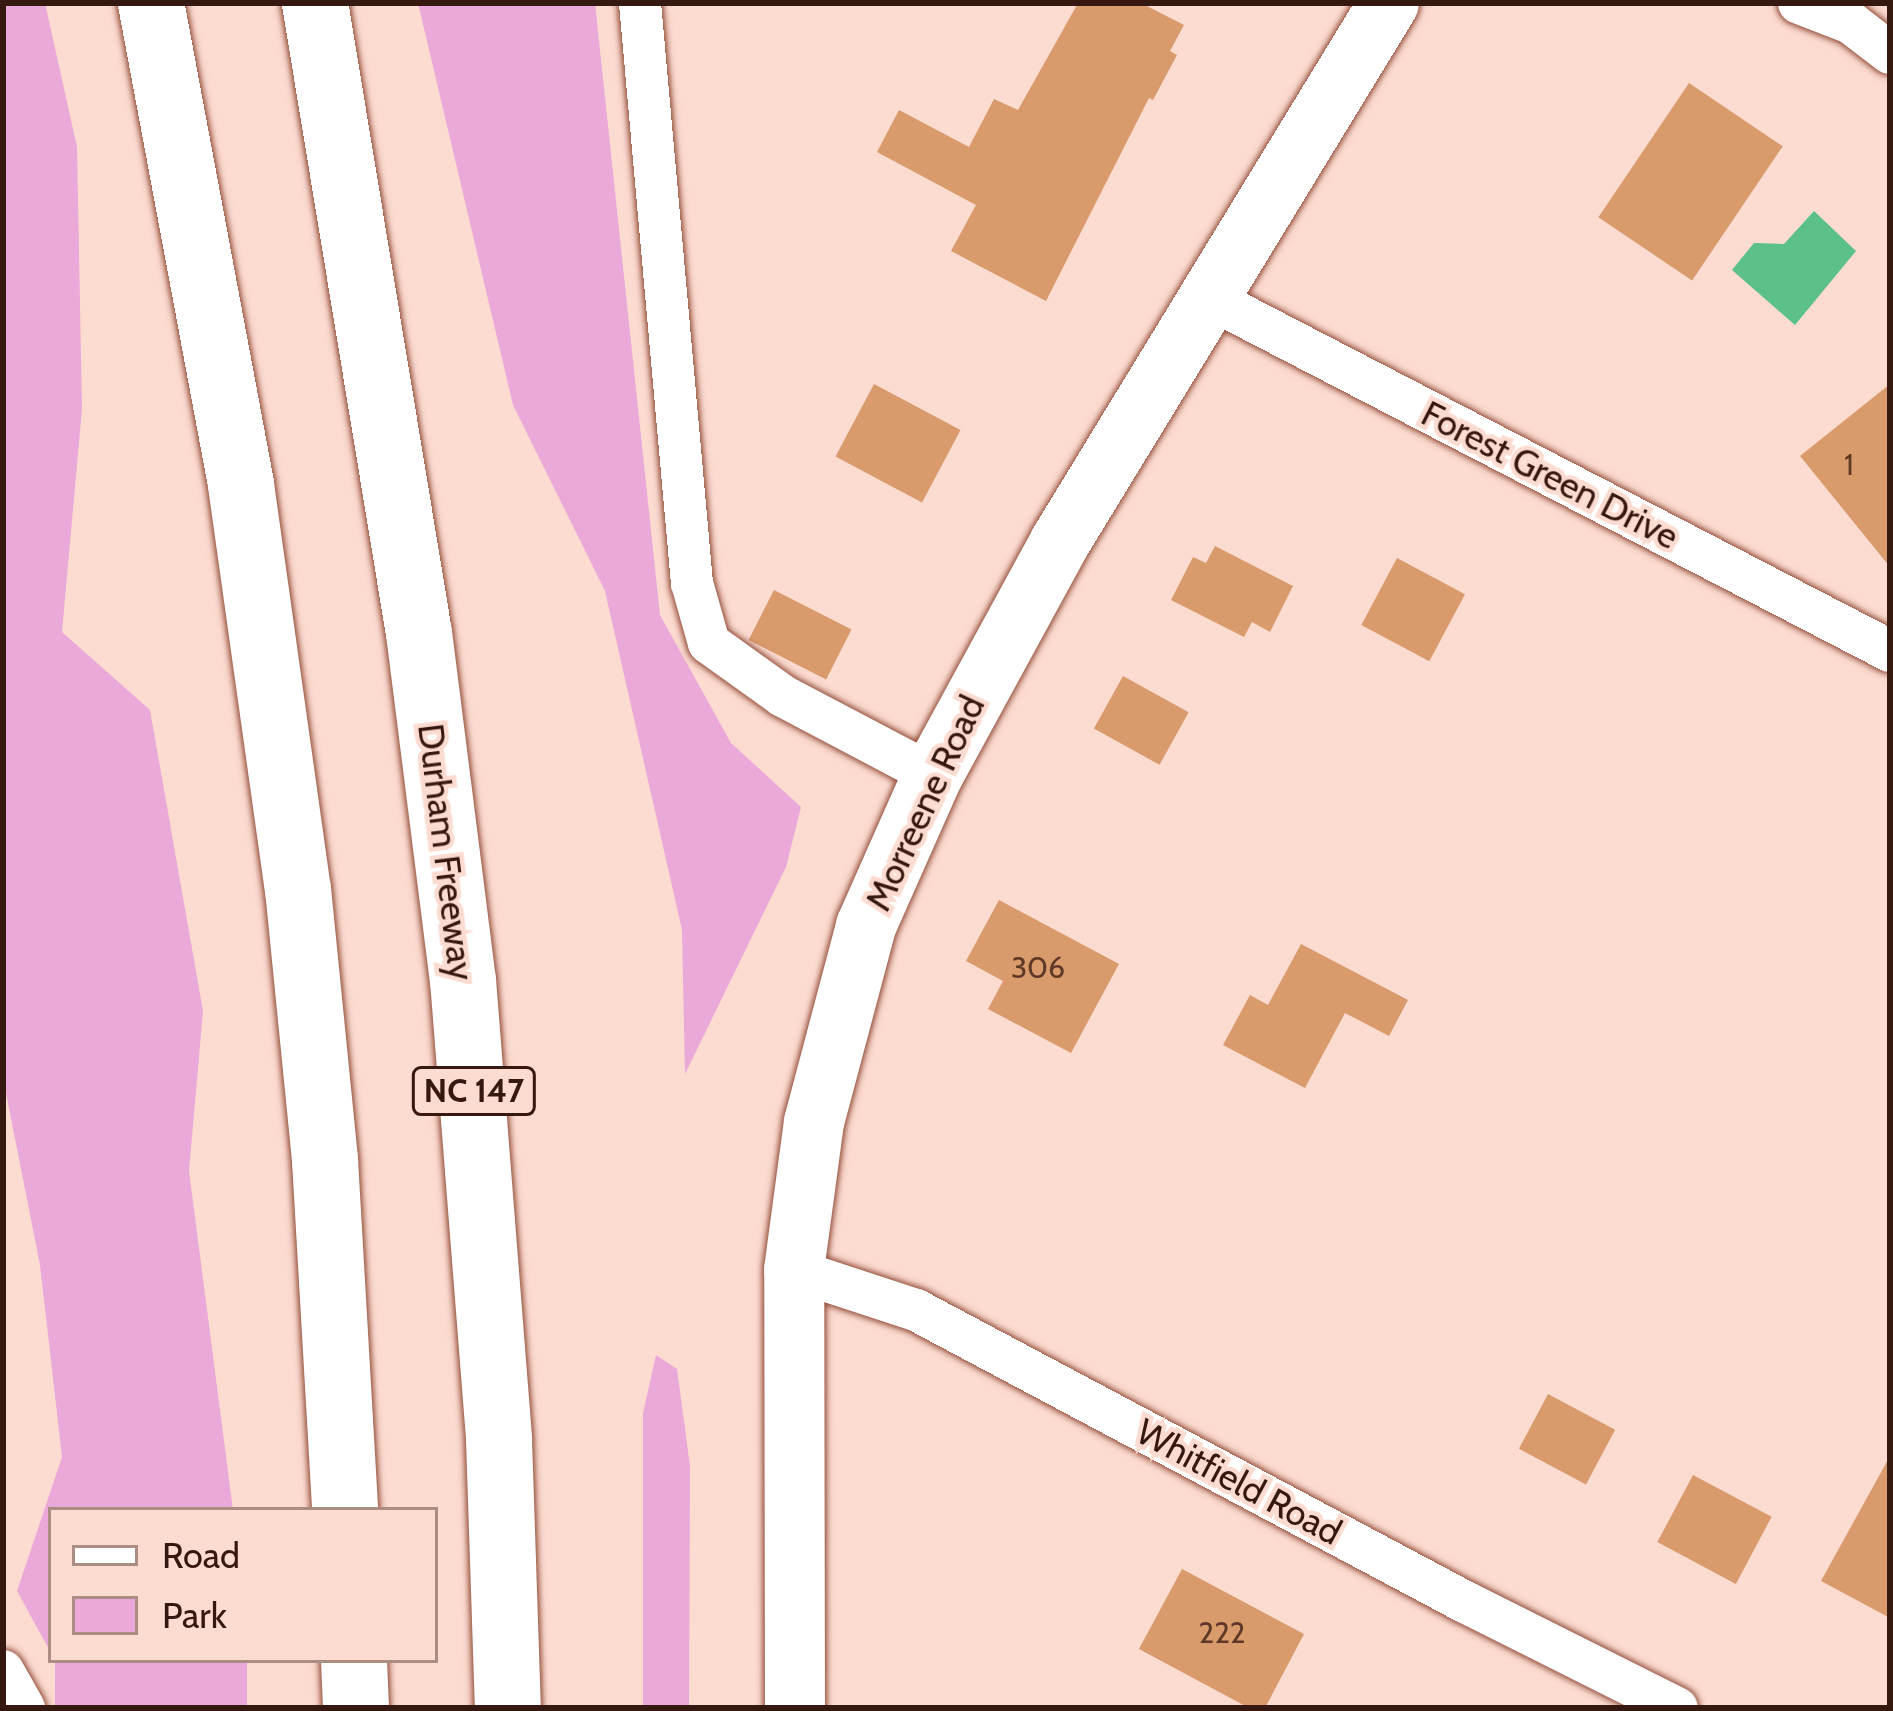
<!DOCTYPE html>
<html>
<head>
<meta charset="utf-8">
<style>
	body { margin:0 }
	#map { position:relative; width:1893px; height:1711px; overflow:hidden; background:#fcdbd1; font-family:Cabin,sans-serif }
	div>[style] { position:absolute }
	.green>* { inset:0; background:#eaa9d8; transform-origin:0 0 }
	.water>* { inset:0; background:#5cc189 }
	.building>* { inset:0; background:#d99a6c; transform-origin:0 0 }
	.roads { filter:drop-shadow(0 0 3px #944f3b) drop-shadow(0 0 3px #944f3b) }
	.street>* { height:42px; margin:-21px; padding:0 21px; transform-origin:21px; border-radius:21px; background:#fff }
	.secondary>* { height:60px; margin:-30px; padding:0 30px; transform-origin:30px; border-radius:30px; background:#fff }
	.highway>* { height:66px; margin:-33px; padding:0 33px; transform-origin:33px; border-radius:33px; background:#fff }
	span { translate:-50% -50%; white-space:nowrap; text-align:center; line-height:1.15; -webkit-text-stroke:9px #fcdbd1; paint-order:stroke }
	.number-label { font-size:30px; color:#5e3826 }
	.number-label span { -webkit-text-stroke-width:0 }
	.shield-label span { padding:3px 9px; background:#fcdbd1; border:3px solid; border-radius:9px; -webkit-text-stroke-width:0 }
	.shield-label { font-size:33px; color:#35180f; font-weight:700 }
	.street-label { font-size:36px; color:#35180f }
	.frame { position:absolute; inset:0; border:6px solid #35180f; pointer-events:none }
	.legend { position:absolute; left:48px; top:1507px; width:390px; height:156px; box-sizing:border-box; background:#fcdbd1; border:3px solid #ac8d83; margin:0; padding:15px 21px; list-style:none; font-size:36px; color:#35180f }
	.legend li { display:flex; align-items:center; gap:24px; height:60px }
	.legend b { width:60px; border:3px solid #ac8d83 }
</style>
</head>
<body>
<div id="map">
	<div class="green">
		<i style="clip-path:polygon(3px 3px,45px 3px,77px 147px,82px 409px,62px 632px,150px 710px,203px 1011px,189px 1171px,233px 1510px,51px 1510px,51px 1653px,17px 1591px,62px 1457px,40px 1265px,3px 1078px)"></i>
		<i style="clip-path:polygon(418px 3px,595px 3px,660px 615px,731px 743px,801px 807px,786px 867px,685px 1074px,682px 930px,605px 591px,513px 405px)"></i>
		<i style="clip-path:polygon(656px 1355px,677px 1369px,690px 1466px,689px 1708px,643px 1708px,643px 1413px)"></i>
		<i style="left:55px;top:1660px;width:192px;height:55px"></i>
	</div>
	<div class="water">
		<i style="clip-path:polygon(1814px 211px,1856px 251px,1795px 325px,1732px 270px,1754px 243px,1784px 244px)"></i>
	</div>
	<div class="building">
		<i style="clip-path:polygon(1078px 3px,1141px 3px,1184px 25px,1170px 51px,1177px 55px,1153px 100px,1149px 98px,1046px 301px,951px 251px,976px 205px,877px 152px,899px 110px,969px 147px,994px 99px,1018px 110px)"></i>
		<i style="left:1689px;top:83px;width:113px;height:162px;rotate:34deg"></i>
		<i style="left:874px;top:384px;width:98px;height:82px;rotate:28deg"></i>
		<i style="clip-path:polygon(1890px 384px,1890px 567px,1800px 456px)"></i>
		<i style="clip-path:polygon(1215px 546px,1293px 586px,1270px 632px,1252px 622px,1244px 637px,1171px 600px,1193px 557px,1206px 563px)"></i>
		<i style="left:1397px;top:558px;width:77px;height:76px;rotate:28deg"></i>
		<i style="left:774px;top:590px;width:87px;height:56px;rotate:27deg"></i>
		<i style="left:1123px;top:676px;width:75px;height:60px;rotate:29deg"></i>
		<i style="clip-path:polygon(999px 900px,1119px 964px,1071px 1053px,988px 1009px,1003px 981px,966px 961px)"></i>
		<i style="clip-path:polygon(1301px 944px,1408px 1000px,1389px 1036px,1345px 1013px,1305px 1088px,1223px 1045px,1250px 995px,1268px 1005px)"></i>
		<i style="left:1548px;top:1394px;width:76px;height:62px;rotate:28deg"></i>
		<i style="clip-path:polygon(1890px 1456px,1890px 1618px,1821px 1581px)"></i>
		<i style="left:1693px;top:1475px;width:89px;height:76px;rotate:28deg"></i>
		<i style="clip-path:polygon(1182px 1569px,1304px 1634px,1265px 1708px,1249px 1708px,1139px 1649px)"></i>
	</div>
	<div class="roads">
		<div class="street">
			<i style="left:640px;top:3px;width:582px;rotate:84.88deg"></i>
			<i style="left:692px;top:583px;width:62px;rotate:74.2deg"></i>
			<i style="left:709px;top:643px;width:91px;rotate:35.6deg"></i>
			<i style="left:783px;top:696px;width:170px;rotate:27.8deg"></i>
			<i style="left:1799px;top:3px;width:56px;rotate:21deg"></i>
			<i style="left:1851px;top:23px;width:49px;rotate:37.6deg"></i>
			<i style="left:1209px;top:298px;width:767px;rotate:27.4deg"></i>
			<i style="left:794px;top:1270px;width:128px;rotate:18.2deg"></i>
			<i style="left:916px;top:1310px;width:622px;rotate:28.01deg"></i>
			<i style="left:1465px;top:1602px;width:237px;rotate:26.6deg"></i>
			<i style="left:3px;top:1671px;width:43px;rotate:60.4deg"></i>
		</div>
		<div class="secondary">
			<i style="left:795px;top:1708px;width:438px;rotate:-90.1deg"></i>
			<i style="left:794px;top:1270px;width:149px;rotate:-82.3deg"></i>
			<i style="left:814px;top:1122px;width:203px;rotate:-75.1deg"></i>
			<i style="left:866px;top:926px;width:165px;rotate:-66.1deg"></i>
			<i style="left:933px;top:775px;width:265px;rotate:-61.4deg"></i>
			<i style="left:1060px;top:542px;width:631px;rotate:-58.6deg"></i>
		</div>
		<div class="highway">
			<i style="left:151px;top:3px;width:490px;rotate:79.4deg"></i>
			<i style="left:241px;top:485px;width:408px;rotate:82deg"></i>
			<i style="left:298px;top:889px;width:272px;rotate:84.3deg"></i>
			<i style="left:325px;top:1160px;width:351px;rotate:86.7deg"></i>
			<i style="left:315px;top:3px;width:639px;rotate:80.63deg"></i>
			<i style="left:419px;top:633px;width:350px;rotate:82.8deg"></i>
			<i style="left:463px;top:980px;width:461px;rotate:85.5deg"></i>
			<i style="left:499px;top:1440px;width:268px;rotate:88.1deg"></i>
			<i style="left:354px;top:1660px;width:48px;rotate:87.6deg"></i>
		</div>
	</div>
	<div class="number-label">
		<span style="left:1849px;top:465px">1</span>
		<span style="left:1038px;top:968px">306</span>
		<span style="left:1222px;top:1633px">222</span>
	</div>
	<div class="shield-label">
		<span style="left:474px;top:1091px">NC 147</span>
	</div>
	<div class="street-label">
		<span style="left:1550px;top:475px;rotate:27deg">Forest Green Drive</span>
		<span style="left:925px;top:803px;rotate:-65deg">Morreene Road</span>
		<span style="left:446px;top:852px;rotate:83deg">Durham Freeway</span>
		<span style="left:1239px;top:1482px;rotate:28deg">Whitfield Road</span>
	</div>
	<div class="frame"></div>
	<ul class="legend">
	<li><b style="height:15px;background:#fff"></b>Road</li>
	<li><b style="height:33px;background:#eaa9d8"></b>Park</li>
	</ul>
</div>
</body>
</html>
